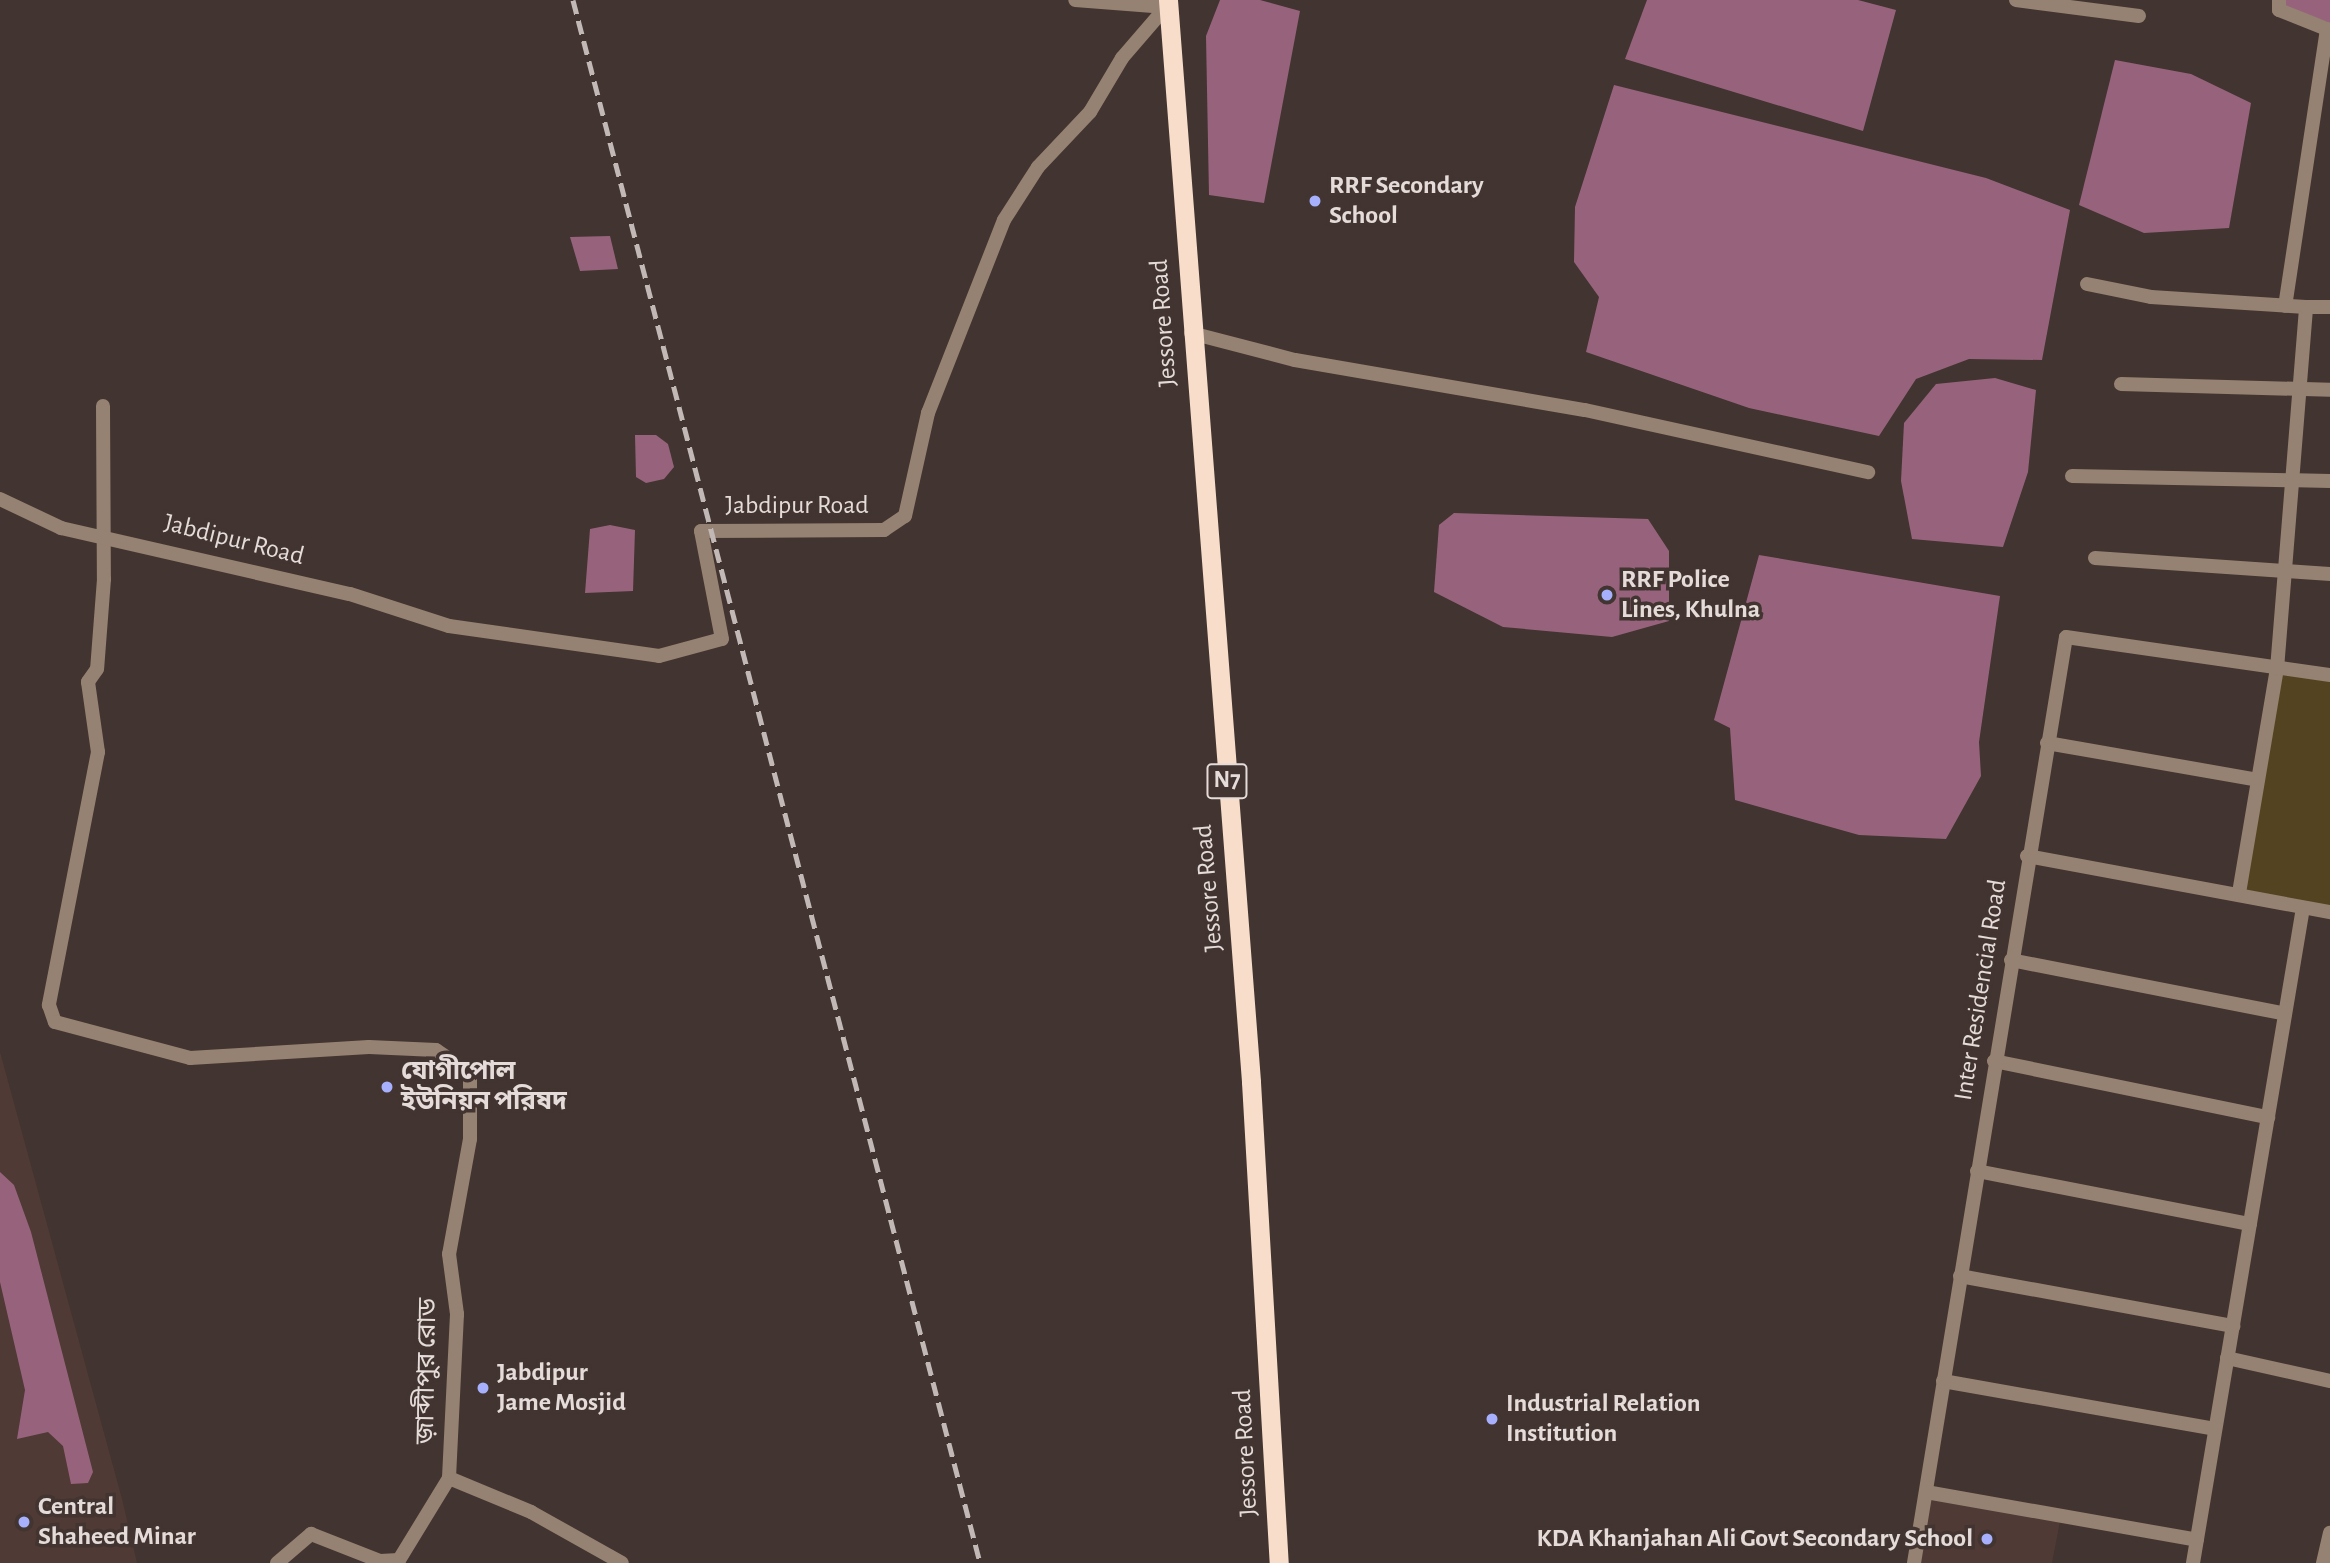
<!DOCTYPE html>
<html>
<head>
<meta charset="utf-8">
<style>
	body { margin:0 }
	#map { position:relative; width:2330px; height:1563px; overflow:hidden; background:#423430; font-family:"Alegreya Sans","Noto Sans Bengali",sans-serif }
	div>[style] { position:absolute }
	.built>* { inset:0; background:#503a35 }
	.green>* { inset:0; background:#544321 }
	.water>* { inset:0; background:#97637c }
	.minor>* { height:14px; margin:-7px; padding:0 7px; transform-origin:7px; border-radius:7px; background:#968272 }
	.trunk>* { height:19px; margin:-9.5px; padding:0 9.5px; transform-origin:9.5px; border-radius:9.5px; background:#f8deca }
	.rail>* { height:5px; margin-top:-2.5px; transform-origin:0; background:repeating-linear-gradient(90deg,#c2b8b5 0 14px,transparent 0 21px) }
	.dots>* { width:19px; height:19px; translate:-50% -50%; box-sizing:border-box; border:4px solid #423430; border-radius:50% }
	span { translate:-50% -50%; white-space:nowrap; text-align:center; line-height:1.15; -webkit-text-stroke:7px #423430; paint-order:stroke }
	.shield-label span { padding:2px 5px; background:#423430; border:2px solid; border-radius:5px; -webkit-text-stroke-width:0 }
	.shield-label { font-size:24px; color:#e5dcd9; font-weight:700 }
	.poi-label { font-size:26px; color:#e5dcd9; font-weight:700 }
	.left { translate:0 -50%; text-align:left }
	.right { translate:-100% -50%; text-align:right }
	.street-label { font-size:26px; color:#e5dcd9 }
</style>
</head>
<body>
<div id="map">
	<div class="built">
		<i style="clip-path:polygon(0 1052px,122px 1499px,137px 1563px,0 1563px)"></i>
		<i style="clip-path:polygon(1926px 1492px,2061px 1516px,2052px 1563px,1914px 1563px)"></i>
	</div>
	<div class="green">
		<i style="clip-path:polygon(2277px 669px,2330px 675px,2330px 911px,2239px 893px)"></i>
	</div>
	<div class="water">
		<i style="clip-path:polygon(1220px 0,1260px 0,1300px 11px,1264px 203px,1209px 195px,1206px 36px)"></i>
		<i style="clip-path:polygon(1647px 0,1858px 0,1896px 10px,1863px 131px,1625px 59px)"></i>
		<i style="clip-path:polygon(2284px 0,2330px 0,2330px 23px,2283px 6px)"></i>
		<i style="clip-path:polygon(2115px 60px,2191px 74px,2251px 103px,2229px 228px,2144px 233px,2079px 205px)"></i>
		<i style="clip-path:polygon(1614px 85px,1986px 178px,2070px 210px,2042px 360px,1969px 359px,1916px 379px,1879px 436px,1749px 408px,1586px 352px,1599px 297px,1574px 262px,1575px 207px)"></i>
		<i style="clip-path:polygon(610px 236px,618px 269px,580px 271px,570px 237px)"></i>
		<i style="clip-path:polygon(1995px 378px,2036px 390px,2028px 472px,2003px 547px,1912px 539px,1901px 481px,1904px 423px,1936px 384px)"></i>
		<i style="clip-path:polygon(635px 435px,656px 435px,668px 444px,674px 467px,664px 479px,646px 483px,636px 477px)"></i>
		<i style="clip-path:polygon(1454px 513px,1648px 519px,1669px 551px,1669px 621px,1612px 637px,1503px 627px,1434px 592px,1439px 525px)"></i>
		<i style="clip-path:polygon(610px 525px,635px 530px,633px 591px,585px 593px,590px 529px)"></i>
		<i style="clip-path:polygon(1759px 555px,2000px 596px,1979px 742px,1981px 776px,1946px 839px,1859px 835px,1735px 800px,1730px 728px,1714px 720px)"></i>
		<i style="clip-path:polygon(0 1172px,14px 1185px,31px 1232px,93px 1472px,88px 1483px,71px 1484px,63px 1446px,48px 1432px,17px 1439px,25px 1390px,0 1282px)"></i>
	</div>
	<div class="minor">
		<i style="left:2016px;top:0;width:124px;rotate:7.4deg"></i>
		<i style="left:2279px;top:0;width:10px;rotate:90deg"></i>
		<i style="left:2279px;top:10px;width:52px;rotate:21.6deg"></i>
		<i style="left:2327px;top:29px;width:280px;rotate:98.6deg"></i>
		<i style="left:2087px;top:284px;width:65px;rotate:11.5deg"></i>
		<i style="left:2151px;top:297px;width:155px;rotate:3.7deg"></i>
		<i style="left:1191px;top:333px;width:107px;rotate:14.6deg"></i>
		<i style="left:1295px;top:360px;width:294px;rotate:9.8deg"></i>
		<i style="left:1585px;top:410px;width:290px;rotate:12.4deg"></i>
		<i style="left:2121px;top:384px;width:209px;rotate:1.6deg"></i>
		<i style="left:103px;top:406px;width:173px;rotate:89.7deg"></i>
		<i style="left:104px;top:579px;width:90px;rotate:94.4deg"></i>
		<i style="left:97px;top:669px;width:16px;rotate:125deg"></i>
		<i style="left:88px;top:682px;width:71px;rotate:81.9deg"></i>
		<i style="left:98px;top:752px;width:258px;rotate:101deg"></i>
		<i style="left:49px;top:1005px;width:18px;rotate:71deg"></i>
		<i style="left:55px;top:1022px;width:140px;rotate:14.9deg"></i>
		<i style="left:190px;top:1058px;width:179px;rotate:-3.5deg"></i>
		<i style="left:369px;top:1047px;width:67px;rotate:2.6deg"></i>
		<i style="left:436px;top:1050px;width:41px;rotate:34.1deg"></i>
		<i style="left:470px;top:1073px;width:66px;rotate:90deg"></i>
		<i style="left:470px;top:1139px;width:117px;rotate:100.3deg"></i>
		<i style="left:449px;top:1254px;width:61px;rotate:82.4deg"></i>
		<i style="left:457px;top:1314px;width:164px;rotate:92.8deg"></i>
		<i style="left:449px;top:1478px;width:89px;rotate:22.5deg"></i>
		<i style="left:531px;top:1512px;width:104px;rotate:29.3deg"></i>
		<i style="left:2072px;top:476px;width:258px;rotate:1.1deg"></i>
		<i style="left:0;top:499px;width:68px;rotate:25.4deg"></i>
		<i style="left:61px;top:528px;width:296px;rotate:12.9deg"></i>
		<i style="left:350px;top:594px;width:104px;rotate:17.9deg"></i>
		<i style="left:449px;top:626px;width:212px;rotate:8.1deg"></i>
		<i style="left:659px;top:656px;width:65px;rotate:-15.1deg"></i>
		<i style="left:722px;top:639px;width:110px;rotate:-101deg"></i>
		<i style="left:701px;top:531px;width:183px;rotate:-0.3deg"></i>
		<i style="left:884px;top:530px;width:25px;rotate:-34deg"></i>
		<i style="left:905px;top:516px;width:106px;rotate:-77.4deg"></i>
		<i style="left:928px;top:413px;width:207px;rotate:-68.5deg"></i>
		<i style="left:1004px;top:220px;width:63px;rotate:-57.3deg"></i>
		<i style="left:1038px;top:167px;width:76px;rotate:-46.6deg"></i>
		<i style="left:1090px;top:112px;width:63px;rotate:-59.3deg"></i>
		<i style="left:1122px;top:58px;width:67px;rotate:-49.2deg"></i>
		<i style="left:1166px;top:7px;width:91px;rotate:-175.6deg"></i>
		<i style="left:2095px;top:558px;width:236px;rotate:3.9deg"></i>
		<i style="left:2047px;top:743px;width:214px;rotate:9.9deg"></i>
		<i style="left:2027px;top:856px;width:308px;rotate:10.5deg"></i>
		<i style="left:2239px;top:893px;width:227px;rotate:-80.4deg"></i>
		<i style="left:2277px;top:669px;width:363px;rotate:-85.4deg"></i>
		<i style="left:2306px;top:307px;width:24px"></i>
		<i style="left:2011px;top:960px;width:279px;rotate:11.1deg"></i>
		<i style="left:1994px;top:1061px;width:280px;rotate:11.6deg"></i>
		<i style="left:1977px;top:1171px;width:278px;rotate:11deg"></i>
		<i style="left:1960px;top:1276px;width:278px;rotate:10.4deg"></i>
		<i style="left:2227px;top:1358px;width:106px;rotate:12.6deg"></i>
		<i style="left:1943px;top:1381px;width:276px;rotate:10deg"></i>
		<i style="left:1926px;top:1492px;width:275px;rotate:10deg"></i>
		<i style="left:277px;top:1563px;width:45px;rotate:-40.5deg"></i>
		<i style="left:311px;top:1534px;width:74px;rotate:21.4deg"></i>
		<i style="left:380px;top:1561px;width:19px;rotate:-3deg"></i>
		<i style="left:399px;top:1560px;width:96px;rotate:-58.6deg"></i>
		<i style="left:1914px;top:1563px;width:938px;rotate:-80.68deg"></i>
		<i style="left:2066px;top:637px;width:267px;rotate:8.2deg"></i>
		<i style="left:2193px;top:1563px;width:664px;rotate:-80.47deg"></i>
		<i style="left:2323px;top:1563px;width:31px;rotate:-77deg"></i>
	</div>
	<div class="trunk">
		<i style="left:1168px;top:0;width:1085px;rotate:85.61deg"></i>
		<i style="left:1251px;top:1082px;width:482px;rotate:86.7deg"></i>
	</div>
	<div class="rail">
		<i style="left:573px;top:0;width:1615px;rotate:75.4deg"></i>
	</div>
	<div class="dots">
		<i style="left:1315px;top:201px;background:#a7b0fc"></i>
		<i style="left:1607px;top:595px;background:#a7b0fc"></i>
		<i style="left:387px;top:1087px;background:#a7b0fc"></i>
		<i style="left:483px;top:1388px;background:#a7b0fc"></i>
		<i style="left:1492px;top:1419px;background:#a7b0fc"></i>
		<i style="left:24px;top:1522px;background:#a7b0fc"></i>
		<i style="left:1987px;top:1539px;background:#a7b0fc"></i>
	</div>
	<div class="shield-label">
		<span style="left:1227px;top:781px">N7</span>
	</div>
	<div class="poi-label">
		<span class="left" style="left:1329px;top:201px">RRF Secondary<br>School</span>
		<span class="left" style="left:1621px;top:595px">RRF Police<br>Lines, Khulna</span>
		<span class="left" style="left:401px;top:1087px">যোগীপোল<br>ইউনিয়ন পরিষদ</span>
		<span class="left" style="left:497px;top:1388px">Jabdipur<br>Jame Mosjid</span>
		<span class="left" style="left:1506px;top:1419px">Industrial Relation<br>Institution</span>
		<span class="left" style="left:38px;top:1522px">Central<br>Shaheed Minar</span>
		<span class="right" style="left:1973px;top:1539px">KDA Khanjahan Ali Govt Secondary School</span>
	</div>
	<div class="street-label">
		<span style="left:1164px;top:323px;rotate:-94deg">Jessore Road</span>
		<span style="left:797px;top:506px">Jabdipur Road</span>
		<span style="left:234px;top:540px;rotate:14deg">Jabdipur Road</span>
		<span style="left:1209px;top:888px;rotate:-95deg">Jessore Road</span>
		<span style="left:1981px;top:990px;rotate:-81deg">Inter Residencial Road</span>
		<span style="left:427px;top:1371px;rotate:-89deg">জ়াব্দীপুর রোড</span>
		<span style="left:1246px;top:1453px;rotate:-93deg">Jessore Road</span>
	</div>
</div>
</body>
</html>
